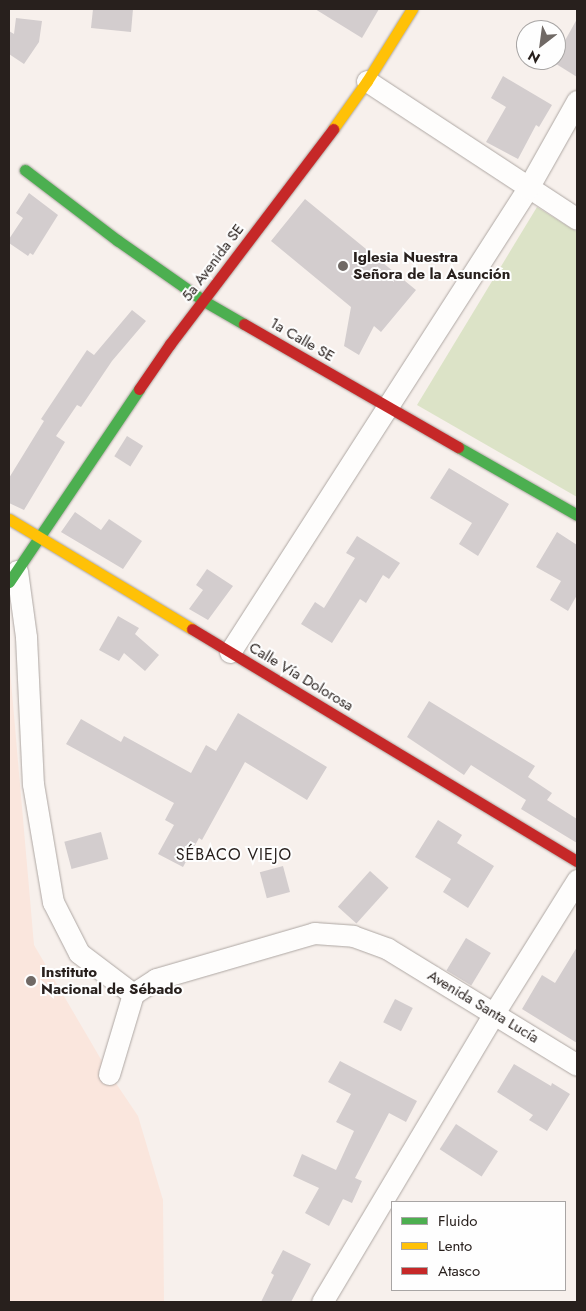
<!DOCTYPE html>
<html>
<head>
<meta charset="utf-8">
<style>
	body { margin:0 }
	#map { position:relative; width:586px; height:1311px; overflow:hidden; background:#f7f0ec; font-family:Jost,sans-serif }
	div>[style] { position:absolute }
	.built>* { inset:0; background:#fae6dd }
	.green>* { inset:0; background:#dce3c7 }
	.building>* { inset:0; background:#d3cdce; transform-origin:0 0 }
	.roads { filter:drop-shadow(0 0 1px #aea7a3) drop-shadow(0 0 1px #aea7a3) }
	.street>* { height:21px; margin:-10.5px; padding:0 10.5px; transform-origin:10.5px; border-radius:10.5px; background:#fefdfc }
	.fast>* { height:11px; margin:-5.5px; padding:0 5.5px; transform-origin:5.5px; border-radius:5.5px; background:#4caf50 }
	.slow>* { height:11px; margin:-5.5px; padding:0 5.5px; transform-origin:5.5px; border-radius:5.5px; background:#ffc107 }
	.jam>* { height:11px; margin:-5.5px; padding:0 5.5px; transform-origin:5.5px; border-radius:5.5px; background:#c62828 }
	.dots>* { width:14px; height:14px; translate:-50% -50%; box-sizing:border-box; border:2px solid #fefefe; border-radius:50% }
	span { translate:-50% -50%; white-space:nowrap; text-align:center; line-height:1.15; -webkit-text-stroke:4px #fefefe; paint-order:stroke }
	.poi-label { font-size:15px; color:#28201d; font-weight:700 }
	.left { translate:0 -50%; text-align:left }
	.street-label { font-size:15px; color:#28201d }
	.neighbourhood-label { font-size:16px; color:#28201d; letter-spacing:1px }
	.frame { position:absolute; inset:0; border:10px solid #28201d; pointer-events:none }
	.legend { position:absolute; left:391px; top:1201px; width:175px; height:90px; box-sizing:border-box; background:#fefefe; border:1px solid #a8a5a4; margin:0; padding:6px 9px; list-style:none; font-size:15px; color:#28201d }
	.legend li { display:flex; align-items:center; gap:10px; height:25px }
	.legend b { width:25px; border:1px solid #a8a5a4 }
	.north { position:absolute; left:516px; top:20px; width:50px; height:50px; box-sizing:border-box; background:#fefefe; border:1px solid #a8a5a4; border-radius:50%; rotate:210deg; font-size:14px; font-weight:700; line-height:20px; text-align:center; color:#28201d }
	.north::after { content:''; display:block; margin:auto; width:18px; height:22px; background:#706965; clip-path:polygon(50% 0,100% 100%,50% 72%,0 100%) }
</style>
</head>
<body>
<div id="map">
	<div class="built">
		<i style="clip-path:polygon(9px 658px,34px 945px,109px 1073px,138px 1116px,163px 1200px,164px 1302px,9px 1302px)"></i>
	</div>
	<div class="green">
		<i style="clip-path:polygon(537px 207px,577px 232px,577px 497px,417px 405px)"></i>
	</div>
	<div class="building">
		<i style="clip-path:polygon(93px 9px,133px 9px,131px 32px,91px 28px)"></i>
		<i style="clip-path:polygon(315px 9px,379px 9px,362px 38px)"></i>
		<i style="clip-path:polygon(16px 18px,42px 21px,39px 42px,24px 64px,9px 54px,9px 31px,14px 34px)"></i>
		<i style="clip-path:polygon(577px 19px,577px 77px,553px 62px)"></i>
		<i style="clip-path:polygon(503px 76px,552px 105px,539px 127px,536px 125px,518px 159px,486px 142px,506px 107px,491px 98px)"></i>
		<i style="clip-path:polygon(29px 193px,58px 215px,33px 255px,30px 253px,28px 256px,9px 243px,9px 239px,23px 218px,16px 213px)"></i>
		<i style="clip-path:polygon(305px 199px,416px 290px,381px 332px,374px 326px,359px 355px,344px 346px,351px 307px,271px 241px)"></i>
		<i style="clip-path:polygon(132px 310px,146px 321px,112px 361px,81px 407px,77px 405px,56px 436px,65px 442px,24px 510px,9px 503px,9px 478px,44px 421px,41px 419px,87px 350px,94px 355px)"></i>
		<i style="left:127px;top:436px;width:19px;height:24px;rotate:32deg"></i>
		<i style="clip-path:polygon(449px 468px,509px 504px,478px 556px,459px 544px,472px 523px,430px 498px)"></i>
		<i style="clip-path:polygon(75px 512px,101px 530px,109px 519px,142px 541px,123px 569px,61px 532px)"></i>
		<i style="clip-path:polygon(557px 532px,577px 545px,577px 595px,568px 611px,550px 600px,561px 581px,536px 567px)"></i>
		<i style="clip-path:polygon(357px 536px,400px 563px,389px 579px,383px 575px,366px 603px,360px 599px,332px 643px,301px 624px,315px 602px,324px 608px,355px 558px,346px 553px)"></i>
		<i style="clip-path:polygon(207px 569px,233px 586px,208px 620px,189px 609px,203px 590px,196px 585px)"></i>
		<i style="clip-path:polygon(118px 616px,139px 628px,135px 634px,159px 655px,145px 671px,124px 653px,119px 661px,99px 650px)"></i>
		<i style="clip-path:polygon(429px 701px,535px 766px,528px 777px,552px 793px,547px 800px,577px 819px,577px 843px,521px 809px,526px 800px,471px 765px,464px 775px,407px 737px)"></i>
		<i style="clip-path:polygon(238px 713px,327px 767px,307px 800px,245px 762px,202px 840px,199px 838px,183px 867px,158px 854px,174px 825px,165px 820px,174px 803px,66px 744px,81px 719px,121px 742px,124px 736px,191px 773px,206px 745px,216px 751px)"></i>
		<i style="clip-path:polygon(438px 820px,462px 835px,457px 843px,494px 866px,468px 908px,443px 892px,451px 879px,415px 857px)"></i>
		<i style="left:101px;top:832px;width:28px;height:38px;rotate:75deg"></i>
		<i style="left:283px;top:866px;width:27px;height:24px;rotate:75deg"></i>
		<i style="left:370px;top:871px;width:25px;height:48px;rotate:42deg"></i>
		<i style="left:466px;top:938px;width:29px;height:38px;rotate:31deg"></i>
		<i style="clip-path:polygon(577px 947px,577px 1043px,522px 1009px,542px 975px,555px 983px)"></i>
		<i style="left:395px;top:999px;width:20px;height:26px;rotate:27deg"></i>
		<i style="clip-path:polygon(340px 1061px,417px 1101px,406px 1122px,389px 1113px,355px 1178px,362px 1181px,352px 1203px,343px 1199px,329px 1226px,305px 1213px,319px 1188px,293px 1176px,302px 1154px,336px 1170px,354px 1131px,336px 1122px,351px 1094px,328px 1082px)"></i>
		<i style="clip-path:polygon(514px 1064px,551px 1086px,552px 1083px,570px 1094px,547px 1131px,529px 1120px,533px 1115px,497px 1092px)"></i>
		<i style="left:456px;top:1124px;width:50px;height:30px;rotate:33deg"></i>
		<i style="clip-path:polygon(283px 1250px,311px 1264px,291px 1302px,261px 1302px,274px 1275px,271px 1273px)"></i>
	</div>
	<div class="roads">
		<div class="street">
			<i style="left:367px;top:81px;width:251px;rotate:33.3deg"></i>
			<i style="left:17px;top:571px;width:67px;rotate:82.2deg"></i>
			<i style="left:26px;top:637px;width:147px;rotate:87.3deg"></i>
			<i style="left:33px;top:784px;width:120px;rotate:80.4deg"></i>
			<i style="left:53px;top:902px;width:57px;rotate:63deg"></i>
			<i style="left:79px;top:953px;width:68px;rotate:37.2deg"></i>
			<i style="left:230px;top:652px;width:551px;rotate:-57.29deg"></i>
			<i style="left:528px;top:188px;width:100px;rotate:-60.6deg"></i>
			<i style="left:109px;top:1074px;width:84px;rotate:-73.3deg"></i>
			<i style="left:133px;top:994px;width:27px;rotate:-33deg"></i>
			<i style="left:156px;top:979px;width:165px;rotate:-16.2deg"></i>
			<i style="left:314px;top:933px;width:39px;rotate:4deg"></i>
			<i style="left:353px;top:936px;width:37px;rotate:20deg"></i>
			<i style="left:388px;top:949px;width:222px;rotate:31.5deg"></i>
			<i style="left:322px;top:1302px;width:336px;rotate:-59.2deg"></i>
			<i style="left:494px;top:1013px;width:157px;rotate:-58deg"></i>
		</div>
		<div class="fast">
			<i style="left:25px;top:170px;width:116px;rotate:37.3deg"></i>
			<i style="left:117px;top:240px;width:106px;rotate:35deg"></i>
			<i style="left:204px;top:301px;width:46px;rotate:29.9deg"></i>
			<i style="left:458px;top:447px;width:137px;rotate:29.7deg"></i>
			<i style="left:9px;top:582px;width:233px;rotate:-56deg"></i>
		</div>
		<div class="slow">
			<i style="left:333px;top:129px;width:59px;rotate:-54.7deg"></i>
			<i style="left:367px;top:81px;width:85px;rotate:-58deg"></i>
			<i style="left:9px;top:519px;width:214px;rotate:31deg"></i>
		</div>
		<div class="jam">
			<i style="left:244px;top:324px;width:247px;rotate:29.9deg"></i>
			<i style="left:139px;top:389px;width:55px;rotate:-55.4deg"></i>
			<i style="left:170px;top:344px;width:270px;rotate:-52.8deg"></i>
			<i style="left:192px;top:629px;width:449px;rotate:31.1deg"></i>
		</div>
	</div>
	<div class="dots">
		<i style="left:343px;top:266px;background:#706965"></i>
		<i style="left:31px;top:981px;background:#706965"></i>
	</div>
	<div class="poi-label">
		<span class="left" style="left:353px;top:266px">Iglesia Nuestra<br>Señora de la Asunción</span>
		<span class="left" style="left:41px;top:981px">Instituto<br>Nacional de Sébado</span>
	</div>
	<div class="street-label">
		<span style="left:213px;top:263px;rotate:-53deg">5a Avenida SE</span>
		<span style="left:302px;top:340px;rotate:30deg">1a Calle SE</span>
		<span style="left:301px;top:677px;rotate:31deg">Calle Vía Dolorosa</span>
		<span style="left:483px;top:1007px;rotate:31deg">Avenida Santa Lucía</span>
	</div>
	<div class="neighbourhood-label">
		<span style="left:234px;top:855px">SÉBACO VIEJO</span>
	</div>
	<div class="frame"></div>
	<ul class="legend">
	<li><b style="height:6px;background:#4caf50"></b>Fluido</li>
	<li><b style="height:6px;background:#ffc107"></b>Lento</li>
	<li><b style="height:6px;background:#c62828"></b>Atasco</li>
	</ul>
	<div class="north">N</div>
</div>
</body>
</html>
